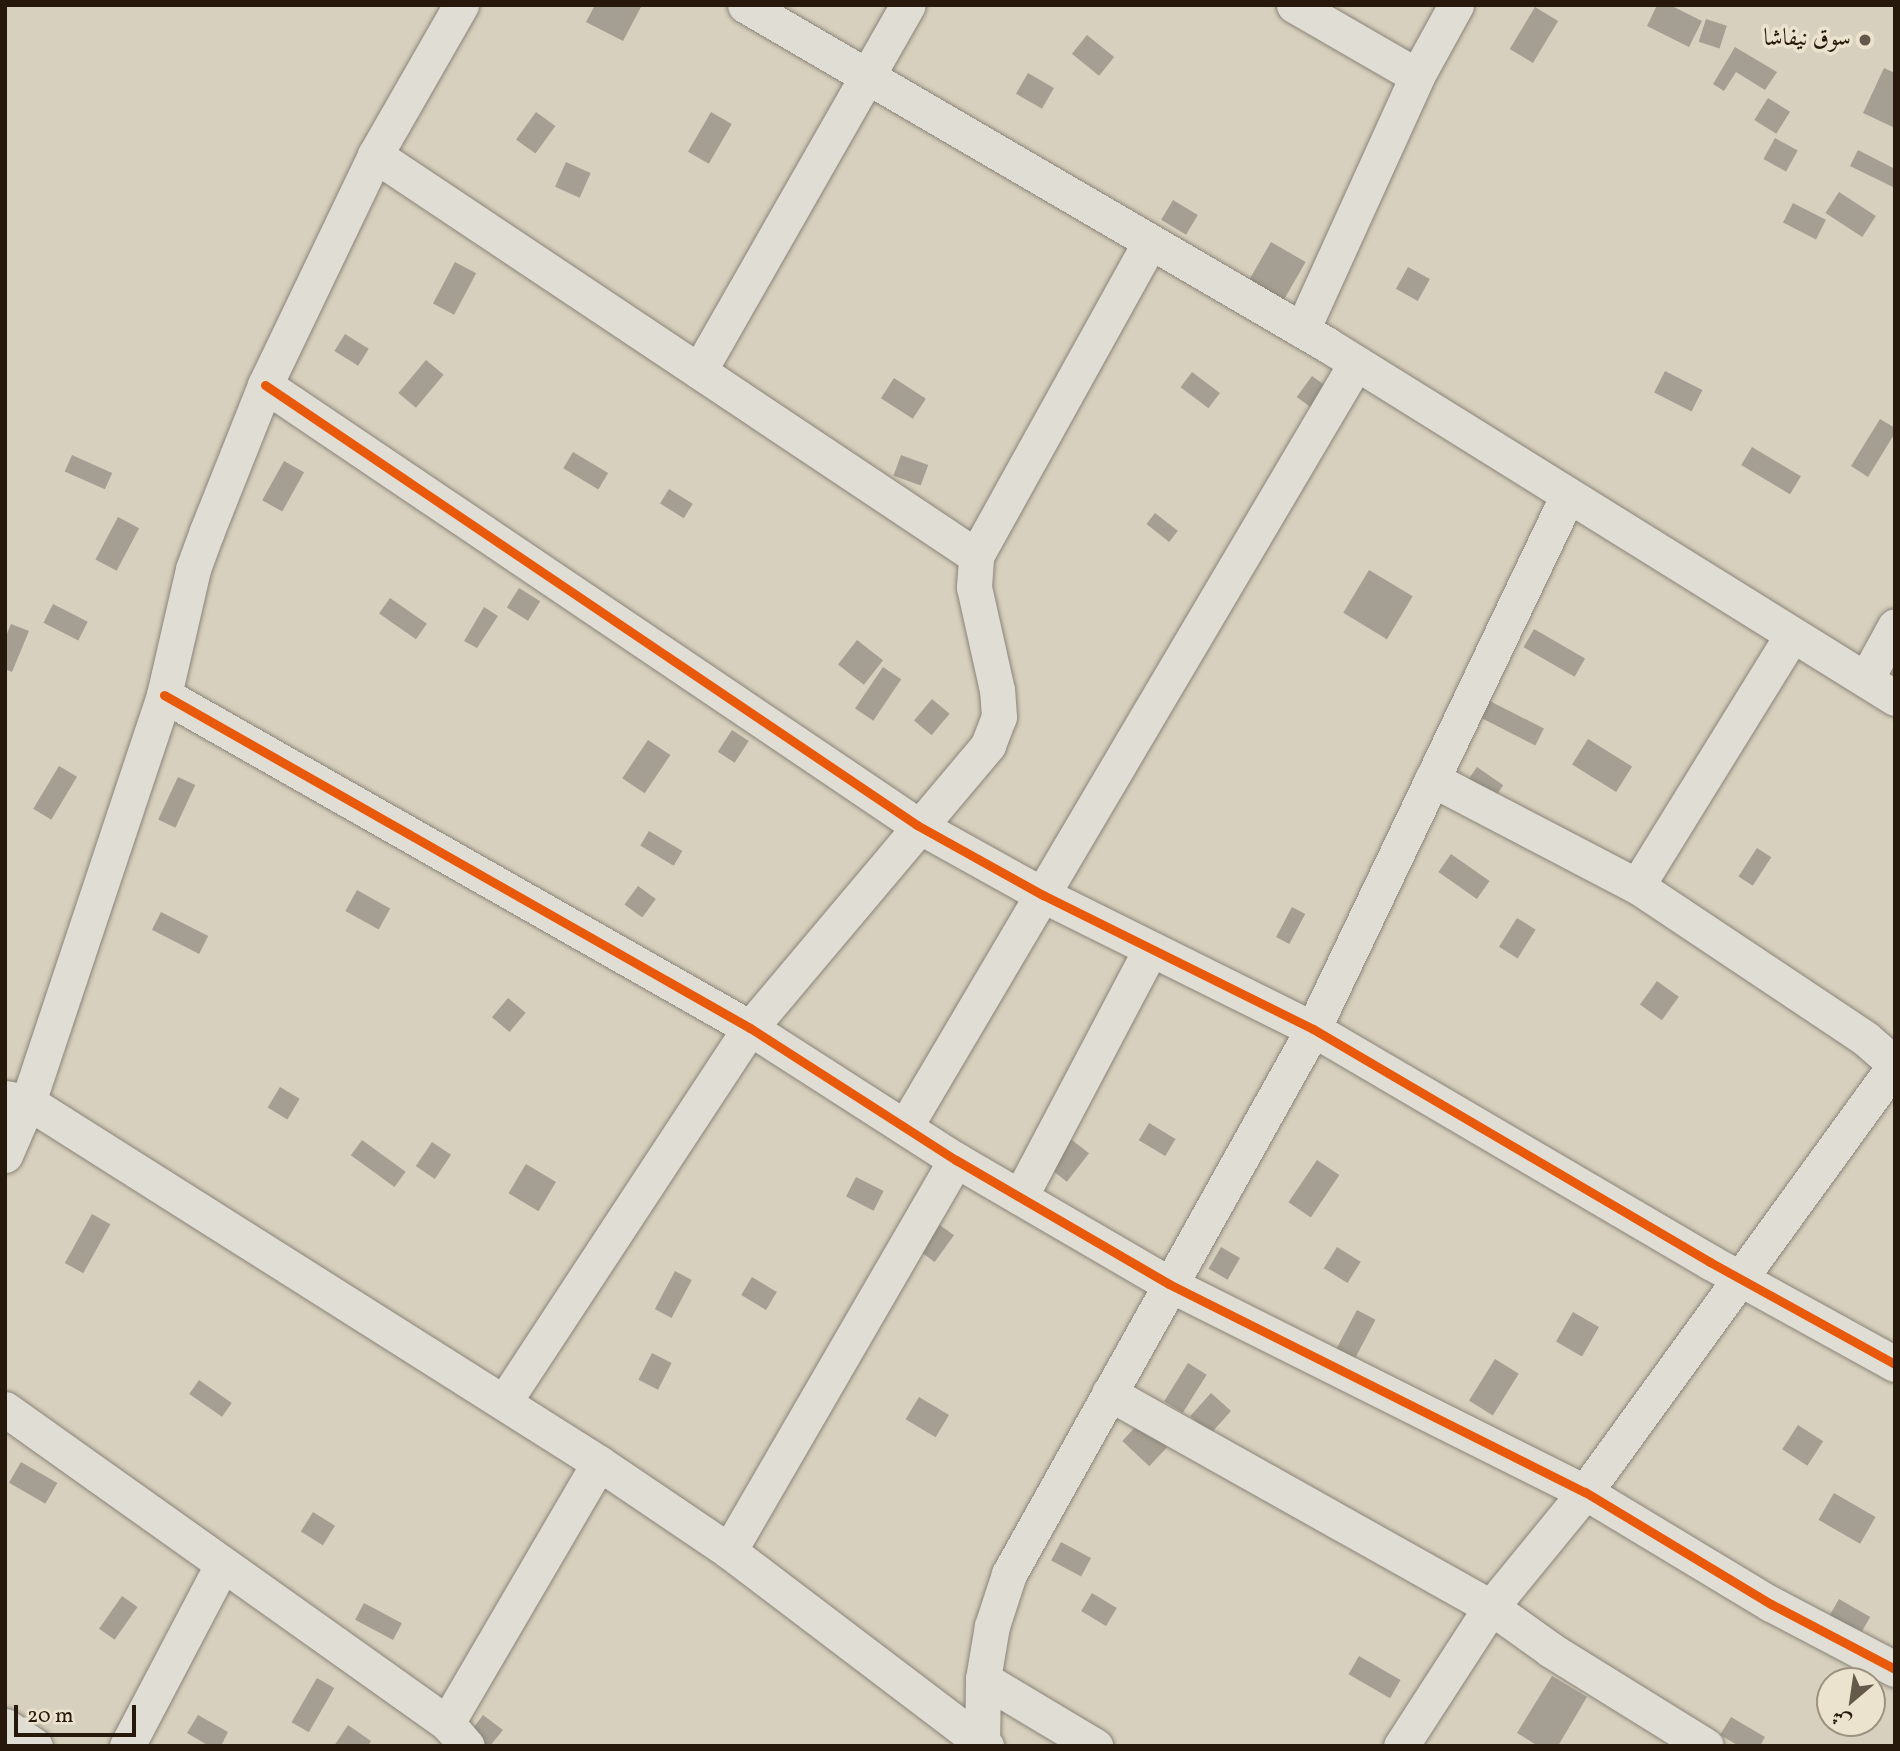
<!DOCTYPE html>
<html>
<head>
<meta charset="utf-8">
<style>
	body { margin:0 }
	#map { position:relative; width:1900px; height:1751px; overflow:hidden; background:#d8d0be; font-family:Vollkorn,Amiri,serif }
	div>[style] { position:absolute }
	.building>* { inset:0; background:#a59f93; transform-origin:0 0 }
	.roads { filter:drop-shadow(0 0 2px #8a8479) drop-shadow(0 0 2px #8a8479) }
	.street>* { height:35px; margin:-17.5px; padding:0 17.5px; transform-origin:17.5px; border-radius:17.5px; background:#e0ddd4 }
	.cycleway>* { height:9px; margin:-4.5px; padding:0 4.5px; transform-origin:4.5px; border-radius:4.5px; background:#e8590c }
	.dots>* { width:19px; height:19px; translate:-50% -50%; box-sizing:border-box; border:4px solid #ece3ce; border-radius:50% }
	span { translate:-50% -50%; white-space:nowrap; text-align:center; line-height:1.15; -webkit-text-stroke:7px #ece3ce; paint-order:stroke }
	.poi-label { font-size:24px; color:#26190c }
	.right { translate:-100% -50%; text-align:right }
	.frame { position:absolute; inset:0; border:7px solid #26190c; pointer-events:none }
	.north { position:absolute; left:1816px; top:1667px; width:70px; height:70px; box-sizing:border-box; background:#ece3ce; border:2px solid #9d9280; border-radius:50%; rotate:209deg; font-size:19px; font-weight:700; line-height:28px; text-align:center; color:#26190c }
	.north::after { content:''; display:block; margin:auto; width:24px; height:32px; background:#64594a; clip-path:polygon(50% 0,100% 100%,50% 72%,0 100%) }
	.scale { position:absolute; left:14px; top:1705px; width:122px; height:32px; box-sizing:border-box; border:4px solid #26190c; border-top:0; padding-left:9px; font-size:21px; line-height:24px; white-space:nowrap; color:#26190c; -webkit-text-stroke:5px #ece3ce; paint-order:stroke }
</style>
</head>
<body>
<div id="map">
	<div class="building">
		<i style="clip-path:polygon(595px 5px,642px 5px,623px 41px,586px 22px)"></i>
		<i style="clip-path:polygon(1657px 5px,1670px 5px,1702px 21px,1689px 47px,1647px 26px)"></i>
		<i style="left:1535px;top:7px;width:27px;height:49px;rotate:31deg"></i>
		<i style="left:1706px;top:19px;width:22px;height:24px;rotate:18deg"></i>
		<i style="left:1087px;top:35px;width:35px;height:24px;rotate:39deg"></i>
		<i style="clip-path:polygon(1735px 47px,1777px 72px,1765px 90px,1736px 72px,1724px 91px,1713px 84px)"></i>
		<i style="clip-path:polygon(1884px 68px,1895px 73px,1895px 128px,1863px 113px)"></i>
		<i style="left:1028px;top:73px;width:30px;height:24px;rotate:30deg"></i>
		<i style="left:1768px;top:98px;width:26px;height:26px;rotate:32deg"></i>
		<i style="left:536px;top:112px;width:24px;height:34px;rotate:36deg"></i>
		<i style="left:711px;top:112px;width:24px;height:46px;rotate:30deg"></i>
		<i style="left:1775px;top:138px;width:26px;height:24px;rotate:29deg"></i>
		<i style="clip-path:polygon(1858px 150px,1895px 169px,1895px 188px,1850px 166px)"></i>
		<i style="left:566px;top:162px;width:27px;height:27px;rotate:24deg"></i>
		<i style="left:1839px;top:192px;width:44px;height:25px;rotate:33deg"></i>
		<i style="left:1173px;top:200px;width:29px;height:23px;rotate:31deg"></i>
		<i style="left:1793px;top:203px;width:37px;height:22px;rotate:27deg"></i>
		<i style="left:1271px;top:242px;width:40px;height:47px;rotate:30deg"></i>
		<i style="left:455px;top:262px;width:24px;height:47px;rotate:28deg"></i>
		<i style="left:1408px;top:267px;width:25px;height:25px;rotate:29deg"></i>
		<i style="left:345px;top:334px;width:28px;height:20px;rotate:32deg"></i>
		<i style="left:426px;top:360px;width:23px;height:43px;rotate:40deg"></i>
		<i style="left:1665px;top:371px;width:42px;height:24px;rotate:27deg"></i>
		<i style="left:1192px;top:372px;width:35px;height:19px;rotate:37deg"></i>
		<i style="left:1312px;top:376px;width:26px;height:26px;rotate:36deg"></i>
		<i style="left:894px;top:378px;width:38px;height:24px;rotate:33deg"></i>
		<i style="clip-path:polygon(1880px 419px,1895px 428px,1895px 433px,1868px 477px,1851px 466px)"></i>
		<i style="left:1752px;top:447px;width:57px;height:21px;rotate:31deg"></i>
		<i style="left:573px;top:452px;width:41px;height:19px;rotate:31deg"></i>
		<i style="left:72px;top:455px;width:44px;height:18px;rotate:24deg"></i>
		<i style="left:901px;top:455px;width:29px;height:22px;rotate:20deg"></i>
		<i style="left:284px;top:461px;width:23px;height:45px;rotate:29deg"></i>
		<i style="left:669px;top:489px;width:28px;height:17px;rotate:32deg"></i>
		<i style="left:1155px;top:513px;width:29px;height:14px;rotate:38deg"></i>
		<i style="left:118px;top:517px;width:24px;height:48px;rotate:28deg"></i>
		<i style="left:1369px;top:570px;width:51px;height:50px;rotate:31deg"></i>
		<i style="left:519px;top:588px;width:25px;height:23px;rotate:32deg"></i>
		<i style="left:390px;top:598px;width:45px;height:19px;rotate:35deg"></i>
		<i style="left:53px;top:604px;width:39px;height:21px;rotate:27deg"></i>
		<i style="clip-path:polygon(484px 607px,498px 616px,477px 648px,464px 641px)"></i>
		<i style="clip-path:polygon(11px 624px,29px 631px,12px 672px,5px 669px,5px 638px)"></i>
		<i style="left:1534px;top:629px;width:59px;height:21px;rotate:30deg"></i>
		<i style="left:857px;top:640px;width:33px;height:31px;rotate:38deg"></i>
		<i style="left:883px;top:667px;width:22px;height:50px;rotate:34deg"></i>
		<i style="left:932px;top:699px;width:23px;height:28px;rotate:40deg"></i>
		<i style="left:1486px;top:699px;width:65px;height:19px;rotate:27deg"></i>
		<i style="left:732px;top:730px;width:20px;height:26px;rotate:33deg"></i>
		<i style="left:1588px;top:739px;width:52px;height:30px;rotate:32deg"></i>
		<i style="left:648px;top:740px;width:27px;height:46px;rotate:34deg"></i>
		<i style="left:59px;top:766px;width:21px;height:50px;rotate:31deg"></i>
		<i style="left:1477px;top:767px;width:32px;height:24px;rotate:35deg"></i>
		<i style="left:178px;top:777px;width:19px;height:47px;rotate:25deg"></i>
		<i style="left:649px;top:831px;width:39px;height:17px;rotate:31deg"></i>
		<i style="left:1757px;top:848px;width:17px;height:34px;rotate:33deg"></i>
		<i style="left:1451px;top:854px;width:47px;height:22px;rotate:35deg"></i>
		<i style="left:638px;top:886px;width:22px;height:23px;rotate:36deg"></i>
		<i style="left:357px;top:890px;width:38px;height:24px;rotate:29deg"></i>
		<i style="left:1292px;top:907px;width:15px;height:34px;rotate:28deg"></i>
		<i style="left:161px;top:912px;width:53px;height:20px;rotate:27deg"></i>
		<i style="left:1517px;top:918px;width:22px;height:34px;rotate:32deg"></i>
		<i style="left:1657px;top:981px;width:27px;height:29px;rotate:36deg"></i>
		<i style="left:508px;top:998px;width:23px;height:25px;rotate:40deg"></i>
		<i style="left:280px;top:1087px;width:23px;height:24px;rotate:31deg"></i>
		<i style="left:1149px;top:1123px;width:31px;height:20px;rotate:31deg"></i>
		<i style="left:1063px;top:1133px;width:33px;height:36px;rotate:38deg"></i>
		<i style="left:362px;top:1140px;width:54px;height:19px;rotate:36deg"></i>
		<i style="left:432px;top:1142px;width:23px;height:29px;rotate:34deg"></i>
		<i style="left:1317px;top:1160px;width:27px;height:51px;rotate:34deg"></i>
		<i style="left:526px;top:1164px;width:35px;height:34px;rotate:31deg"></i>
		<i style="left:856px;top:1177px;width:31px;height:22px;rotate:27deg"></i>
		<i style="left:92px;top:1214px;width:21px;height:56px;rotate:29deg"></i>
		<i style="left:933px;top:1220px;width:26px;height:33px;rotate:36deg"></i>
		<i style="left:1221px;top:1247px;width:22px;height:25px;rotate:30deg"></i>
		<i style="left:1337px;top:1247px;width:28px;height:25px;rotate:32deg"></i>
		<i style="left:675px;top:1271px;width:19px;height:43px;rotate:28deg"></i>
		<i style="left:752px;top:1277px;width:29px;height:21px;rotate:31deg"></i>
		<i style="left:1357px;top:1310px;width:21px;height:58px;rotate:28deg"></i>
		<i style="left:1573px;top:1312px;width:30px;height:34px;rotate:30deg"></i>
		<i style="left:652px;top:1353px;width:22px;height:30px;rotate:27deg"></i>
		<i style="left:1495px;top:1359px;width:28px;height:49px;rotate:32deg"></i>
		<i style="left:1188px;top:1363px;width:22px;height:45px;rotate:32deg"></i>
		<i style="left:199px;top:1380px;width:40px;height:17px;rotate:35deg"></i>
		<i style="left:1211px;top:1393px;width:27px;height:31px;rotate:42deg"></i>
		<i style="left:919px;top:1397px;width:35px;height:26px;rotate:31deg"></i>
		<i style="left:1140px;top:1422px;width:37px;height:26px;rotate:43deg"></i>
		<i style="left:1798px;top:1425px;width:30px;height:29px;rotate:33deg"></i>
		<i style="left:21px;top:1462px;width:42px;height:24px;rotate:30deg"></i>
		<i style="left:1834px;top:1493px;width:48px;height:31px;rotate:30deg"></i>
		<i style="left:313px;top:1512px;width:26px;height:23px;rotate:32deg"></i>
		<i style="left:1061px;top:1542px;width:34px;height:21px;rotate:28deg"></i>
		<i style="left:1092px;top:1593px;width:29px;height:21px;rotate:31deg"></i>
		<i style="left:122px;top:1596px;width:19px;height:40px;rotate:35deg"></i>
		<i style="left:1839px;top:1599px;width:36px;height:19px;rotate:30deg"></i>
		<i style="left:364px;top:1603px;width:43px;height:19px;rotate:28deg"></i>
		<i style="left:1359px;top:1656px;width:48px;height:21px;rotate:30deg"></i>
		<i style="clip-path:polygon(1552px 1676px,1587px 1697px,1558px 1746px,1538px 1746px,1517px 1733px)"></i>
		<i style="left:317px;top:1678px;width:20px;height:51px;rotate:30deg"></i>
		<i style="clip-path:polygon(198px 1715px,228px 1732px,221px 1746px,209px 1746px,187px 1733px)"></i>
		<i style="clip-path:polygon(483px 1715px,503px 1730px,490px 1746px,482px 1746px,468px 1735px)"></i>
		<i style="clip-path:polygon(1731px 1717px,1765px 1737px,1760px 1746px,1739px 1746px,1720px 1735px)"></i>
		<i style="clip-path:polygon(348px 1725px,371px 1741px,368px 1746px,334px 1746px)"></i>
	</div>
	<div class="roads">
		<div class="street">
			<i style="left:745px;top:5px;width:673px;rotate:30.26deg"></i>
			<i style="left:1326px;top:344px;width:670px;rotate:31.89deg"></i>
			<i style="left:1294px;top:5px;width:142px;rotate:30deg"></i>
			<i style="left:375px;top:155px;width:722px;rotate:33.71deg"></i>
			<i style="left:1302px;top:330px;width:279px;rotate:-65.6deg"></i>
			<i style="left:1417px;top:76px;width:81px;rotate:-61.2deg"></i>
			<i style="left:699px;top:371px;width:421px;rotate:-60.3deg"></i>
			<i style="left:265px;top:385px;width:787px;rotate:34.01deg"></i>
			<i style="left:917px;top:825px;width:144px;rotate:29.1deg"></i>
			<i style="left:1043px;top:895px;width:301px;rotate:26.4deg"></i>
			<i style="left:1313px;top:1029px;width:460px;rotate:30.4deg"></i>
			<i style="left:1710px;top:1262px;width:211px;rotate:28.9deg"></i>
			<i style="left:1866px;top:679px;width:60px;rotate:-61.3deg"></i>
			<i style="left:164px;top:695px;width:674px;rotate:29.61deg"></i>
			<i style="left:750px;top:1028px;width:245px;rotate:32.7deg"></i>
			<i style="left:956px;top:1160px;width:246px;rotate:30.2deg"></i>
			<i style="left:1169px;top:1284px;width:465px;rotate:26.6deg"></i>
			<i style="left:1585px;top:1492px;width:217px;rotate:31.1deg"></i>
			<i style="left:1771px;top:1604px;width:140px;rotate:27.7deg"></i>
			<i style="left:1432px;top:779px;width:231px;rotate:27.6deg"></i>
			<i style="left:1637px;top:886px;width:275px;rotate:33.7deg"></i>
			<i style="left:1866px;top:1039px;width:38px;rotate:41deg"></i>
			<i style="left:1637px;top:886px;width:293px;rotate:-58.3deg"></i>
			<i style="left:5px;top:1098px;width:23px;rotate:10deg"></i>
			<i style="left:28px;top:1102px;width:676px;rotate:32.3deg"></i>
			<i style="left:599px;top:1463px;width:157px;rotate:34.1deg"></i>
			<i style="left:729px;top:1551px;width:323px;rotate:37.2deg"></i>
			<i style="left:905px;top:1127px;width:887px;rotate:-59.45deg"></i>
			<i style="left:5px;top:1155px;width:58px;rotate:-66.5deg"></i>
			<i style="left:28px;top:1102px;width:429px;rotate:-71.5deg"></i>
			<i style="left:164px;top:695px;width:129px;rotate:-77deg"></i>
			<i style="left:193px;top:569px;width:40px;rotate:-69.8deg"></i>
			<i style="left:207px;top:531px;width:157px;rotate:-68.3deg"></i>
			<i style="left:265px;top:385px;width:255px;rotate:-64.4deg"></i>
			<i style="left:375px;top:155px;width:173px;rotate:-60.2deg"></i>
			<i style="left:1020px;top:1197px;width:280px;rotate:-62.2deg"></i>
			<i style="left:1109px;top:1393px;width:438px;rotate:29.3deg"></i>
			<i style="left:1491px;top:1607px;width:74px;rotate:35.6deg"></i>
			<i style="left:1551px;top:1650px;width:182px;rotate:31.8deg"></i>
			<i style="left:504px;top:1402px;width:448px;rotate:-56.7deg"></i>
			<i style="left:750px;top:1028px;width:370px;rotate:-49.9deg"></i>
			<i style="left:988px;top:745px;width:30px;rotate:-69deg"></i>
			<i style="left:999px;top:717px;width:27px;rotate:-94deg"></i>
			<i style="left:997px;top:690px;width:106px;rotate:-102.6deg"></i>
			<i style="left:974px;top:587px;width:31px;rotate:-86deg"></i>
			<i style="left:976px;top:556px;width:359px;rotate:-61deg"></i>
			<i style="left:5px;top:1409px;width:542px;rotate:35.39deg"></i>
			<i style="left:447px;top:1723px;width:30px;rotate:49deg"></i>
			<i style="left:729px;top:1551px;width:452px;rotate:-59.9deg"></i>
			<i style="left:983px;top:1679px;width:131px;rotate:30.9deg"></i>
			<i style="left:447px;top:1723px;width:301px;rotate:-59.7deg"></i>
			<i style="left:5px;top:1726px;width:36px;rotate:34deg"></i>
			<i style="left:127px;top:1746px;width:202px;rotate:-62.3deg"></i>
			<i style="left:982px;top:1746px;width:67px;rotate:-89.1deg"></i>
			<i style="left:983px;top:1679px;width:54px;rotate:-80.4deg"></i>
			<i style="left:992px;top:1626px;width:55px;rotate:-71.9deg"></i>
			<i style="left:1009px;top:1574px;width:624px;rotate:-60.85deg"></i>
			<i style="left:1313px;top:1029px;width:590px;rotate:-64.48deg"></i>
			<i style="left:1401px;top:1746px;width:166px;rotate:-57.1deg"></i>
			<i style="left:1491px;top:1607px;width:149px;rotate:-50.7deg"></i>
			<i style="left:1585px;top:1492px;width:528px;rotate:-54.02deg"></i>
		</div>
	</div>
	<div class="cycleway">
		<i style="left:265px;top:385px;width:787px;rotate:34.01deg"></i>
		<i style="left:917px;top:825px;width:144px;rotate:29.1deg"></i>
		<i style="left:1043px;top:895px;width:301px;rotate:26.4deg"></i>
		<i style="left:1313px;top:1029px;width:460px;rotate:30.4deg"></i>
		<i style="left:1710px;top:1262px;width:211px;rotate:28.9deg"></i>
		<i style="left:164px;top:695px;width:674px;rotate:29.61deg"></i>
		<i style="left:750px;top:1028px;width:245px;rotate:32.7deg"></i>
		<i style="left:956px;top:1160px;width:246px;rotate:30.2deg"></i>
		<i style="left:1169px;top:1284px;width:465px;rotate:26.6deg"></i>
		<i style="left:1585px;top:1492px;width:217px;rotate:31.1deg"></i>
		<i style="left:1771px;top:1604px;width:140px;rotate:27.7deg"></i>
	</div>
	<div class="dots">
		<i style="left:1865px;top:40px;background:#64594a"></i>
	</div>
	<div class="poi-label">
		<span class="right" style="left:1851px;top:40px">سوق نيفاشا</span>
	</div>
	<div class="frame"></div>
	<div class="north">ش</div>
	<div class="scale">20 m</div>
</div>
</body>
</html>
